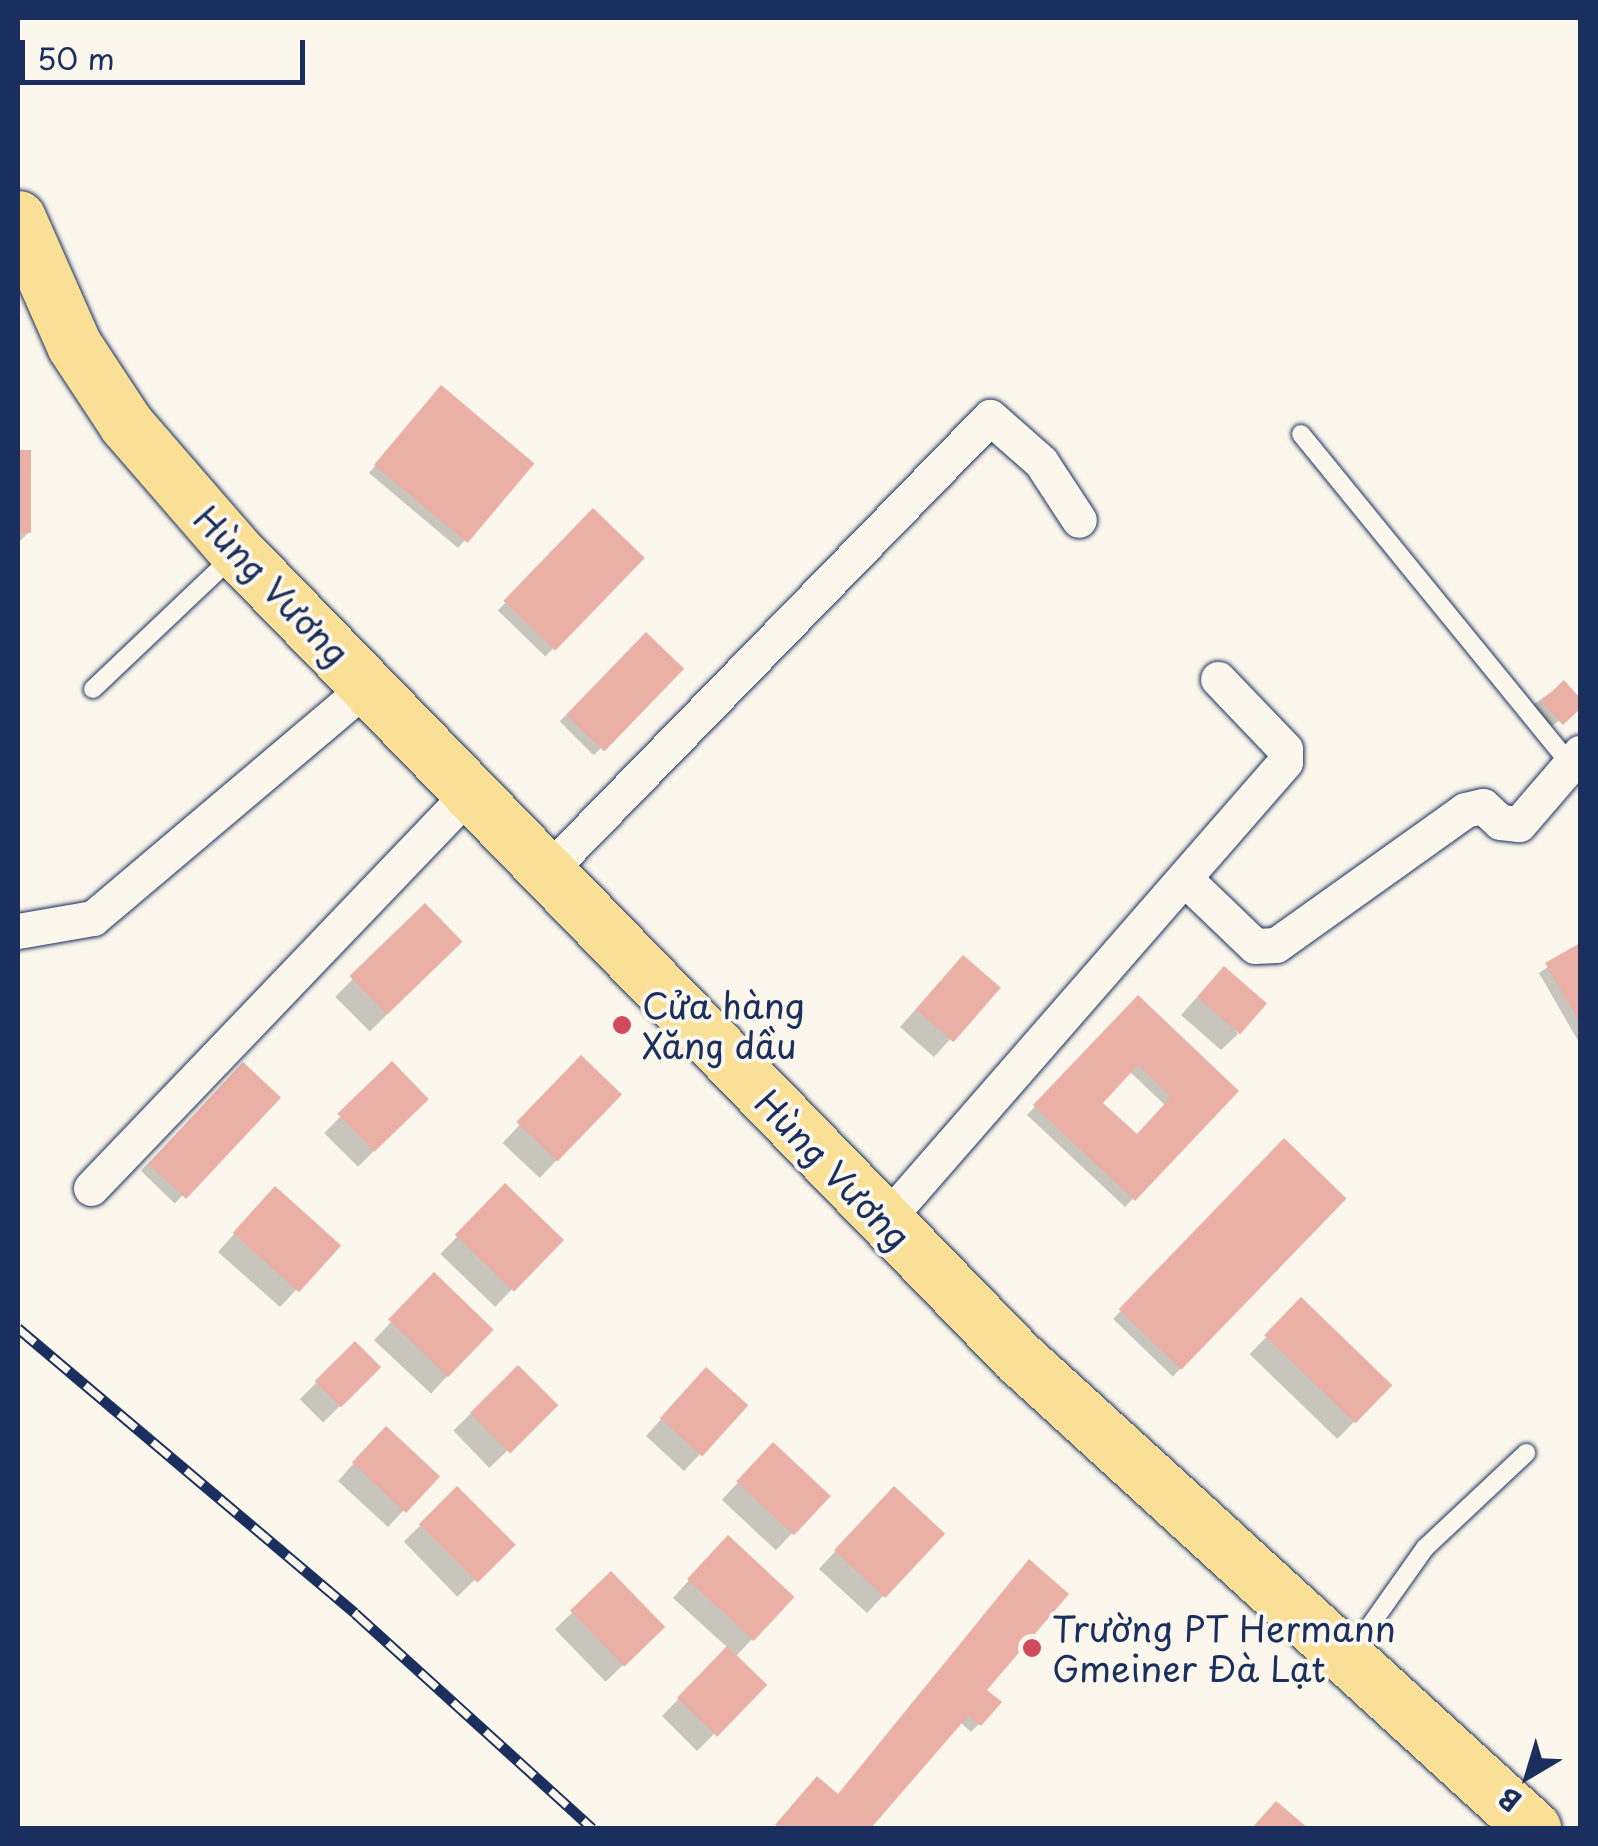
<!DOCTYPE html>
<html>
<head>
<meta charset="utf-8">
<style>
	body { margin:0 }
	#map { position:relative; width:1598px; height:1846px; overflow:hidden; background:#fbf7ec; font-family:"Playpen Sans",sans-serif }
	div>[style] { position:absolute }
	.shadow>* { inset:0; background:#0003; transform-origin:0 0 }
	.building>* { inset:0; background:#eab0a6; transform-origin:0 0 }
	.roads { filter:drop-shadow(0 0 2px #1b2f5e) drop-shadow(0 0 2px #1b2f5e) }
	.service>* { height:18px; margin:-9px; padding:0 9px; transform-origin:9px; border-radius:9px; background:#fbf7ec }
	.minor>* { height:35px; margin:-17.5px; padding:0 17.5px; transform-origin:17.5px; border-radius:17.5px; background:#fbf7ec }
	.trunk>* { height:55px; margin:-27.5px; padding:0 27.5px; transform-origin:27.5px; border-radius:27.5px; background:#fadf96 }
	.rail>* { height:11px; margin-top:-5.5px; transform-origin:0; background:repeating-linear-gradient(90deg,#fbf7ec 0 22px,#1b2f5e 0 44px); box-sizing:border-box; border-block:2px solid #1b2f5e }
	.dots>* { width:28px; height:28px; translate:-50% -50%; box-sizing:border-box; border:5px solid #fbf7ec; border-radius:50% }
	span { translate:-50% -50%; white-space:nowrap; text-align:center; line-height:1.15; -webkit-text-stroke:8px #fbf7ec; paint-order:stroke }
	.street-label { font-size:35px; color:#1b2f5e }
	.poi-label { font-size:35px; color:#1b2f5e }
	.left { translate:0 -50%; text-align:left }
	.frame { position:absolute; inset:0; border:20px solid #1b2f5e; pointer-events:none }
	.north { position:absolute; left:1478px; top:1726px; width:100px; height:100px; -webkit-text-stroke:8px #fbf7ec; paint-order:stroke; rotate:218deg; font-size:28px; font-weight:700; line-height:40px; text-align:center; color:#1b2f5e }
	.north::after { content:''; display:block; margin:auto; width:35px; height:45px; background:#1b2f5e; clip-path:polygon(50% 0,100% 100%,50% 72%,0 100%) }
	.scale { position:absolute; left:20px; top:40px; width:285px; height:45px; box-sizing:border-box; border:5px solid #1b2f5e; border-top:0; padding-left:12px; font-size:30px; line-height:35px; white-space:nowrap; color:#1b2f5e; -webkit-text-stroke:8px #fbf7ec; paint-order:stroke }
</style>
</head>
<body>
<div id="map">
	<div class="shadow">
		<i style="clip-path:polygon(434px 396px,465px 540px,458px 548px,369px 473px)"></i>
		<i style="clip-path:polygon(18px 452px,28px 452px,29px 532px,18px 543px)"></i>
		<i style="left:593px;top:512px;width:66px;height:137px;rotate:44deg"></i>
		<i style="left:646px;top:635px;width:48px;height:122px;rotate:45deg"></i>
		<i style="left:1564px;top:683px;width:28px;height:40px;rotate:55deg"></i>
		<i style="left:425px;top:907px;width:49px;height:127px;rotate:45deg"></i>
		<i style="clip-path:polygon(1580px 945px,1580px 1044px,1539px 973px)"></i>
		<i style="clip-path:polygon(946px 975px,997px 988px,934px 1057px,900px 1027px)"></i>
		<i style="clip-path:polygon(1207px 986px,1238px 1034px,1221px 1050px,1181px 1015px)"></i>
		<i style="clip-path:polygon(evenodd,1138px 999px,1236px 1091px,1125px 1207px,1027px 1115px,1138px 999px,1129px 1071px,1166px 1106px,1137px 1137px,1100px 1103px,1129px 1071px)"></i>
		<i style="left:581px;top:1059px;width:51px;height:115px;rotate:43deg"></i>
		<i style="left:243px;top:1065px;width:47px;height:147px;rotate:44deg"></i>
		<i style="left:392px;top:1065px;width:48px;height:96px;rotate:45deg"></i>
		<i style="left:1284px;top:1142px;width:83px;height:246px;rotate:44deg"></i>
		<i style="left:505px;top:1187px;width:76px;height:93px;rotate:44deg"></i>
		<i style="clip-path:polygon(259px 1206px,338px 1245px,280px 1307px,218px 1252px)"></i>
		<i style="left:434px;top:1276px;width:78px;height:88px;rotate:43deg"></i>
		<i style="left:1301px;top:1301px;width:122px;height:74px;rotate:44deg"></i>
		<i style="left:355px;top:1344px;width:33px;height:78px;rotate:45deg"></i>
		<i style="left:518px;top:1368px;width:52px;height:90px;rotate:46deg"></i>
		<i style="clip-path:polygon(690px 1387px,700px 1454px,684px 1471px,646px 1436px)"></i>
		<i style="left:773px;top:1445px;width:74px;height:75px;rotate:43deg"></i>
		<i style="clip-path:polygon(369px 1446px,404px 1510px,388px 1527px,338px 1481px)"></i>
		<i style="left:457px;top:1490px;width:77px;height:74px;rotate:46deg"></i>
		<i style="clip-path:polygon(877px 1506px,883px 1596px,867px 1613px,819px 1569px)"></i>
		<i style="clip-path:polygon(711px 1556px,792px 1597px,735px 1657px,763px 1685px,697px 1751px,662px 1716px,728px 1648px,673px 1598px)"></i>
		<i style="left:611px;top:1575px;width:73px;height:78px;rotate:46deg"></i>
		<i style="clip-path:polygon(984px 1690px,979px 1724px,971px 1732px,960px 1722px,869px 1828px,774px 1828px,810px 1787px,837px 1796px)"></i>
	</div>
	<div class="building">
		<i style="left:441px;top:385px;width:122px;height:104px;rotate:40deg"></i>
		<i style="left:18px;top:450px;width:13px;height:83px"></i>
		<i style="left:593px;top:508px;width:72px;height:129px;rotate:44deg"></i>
		<i style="left:646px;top:632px;width:53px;height:115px;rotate:44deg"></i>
		<i style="clip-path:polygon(1564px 680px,1580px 698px,1580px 709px,1563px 725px,1541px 702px)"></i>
		<i style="left:425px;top:903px;width:54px;height:105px;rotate:46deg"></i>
		<i style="clip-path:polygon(1580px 943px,1580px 1023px,1545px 963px)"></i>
		<i style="left:963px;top:955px;width:50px;height:72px;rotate:41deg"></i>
		<i style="left:1224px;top:966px;width:57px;height:41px;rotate:41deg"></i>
		<i style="clip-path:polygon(evenodd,1138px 995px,1239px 1091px,1135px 1201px,1033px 1105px,1138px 995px,1138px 1065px,1171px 1097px,1137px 1134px,1103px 1103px,1138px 1065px)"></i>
		<i style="left:581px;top:1055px;width:57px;height:93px;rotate:44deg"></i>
		<i style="left:392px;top:1061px;width:53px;height:76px;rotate:46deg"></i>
		<i style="left:243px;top:1062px;width:52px;height:139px;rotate:43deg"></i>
		<i style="left:1284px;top:1138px;width:87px;height:238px;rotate:44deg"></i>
		<i style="left:505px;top:1183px;width:82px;height:72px;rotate:44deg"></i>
		<i style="left:275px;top:1186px;width:89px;height:63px;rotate:42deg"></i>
		<i style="left:434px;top:1272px;width:83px;height:66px;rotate:44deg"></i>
		<i style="left:1301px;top:1297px;width:127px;height:53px;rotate:44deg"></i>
		<i style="left:355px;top:1341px;width:37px;height:57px;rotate:45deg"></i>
		<i style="left:518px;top:1365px;width:57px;height:68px;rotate:45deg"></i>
		<i style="left:706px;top:1367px;width:57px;height:69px;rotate:42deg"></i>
		<i style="left:386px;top:1426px;width:74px;height:50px;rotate:43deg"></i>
		<i style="left:773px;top:1442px;width:79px;height:54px;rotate:43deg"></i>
		<i style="left:457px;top:1486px;width:83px;height:54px;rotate:45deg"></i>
		<i style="left:894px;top:1486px;width:70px;height:88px;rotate:43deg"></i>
		<i style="left:728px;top:1535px;width:91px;height:60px;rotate:43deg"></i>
		<i style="clip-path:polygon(1029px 1559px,1069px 1594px,987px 1690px,1002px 1702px,981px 1726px,968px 1716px,871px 1828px,775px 1825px,817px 1776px,838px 1794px)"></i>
		<i style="left:611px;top:1571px;width:78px;height:57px;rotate:46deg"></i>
		<i style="left:727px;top:1646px;width:56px;height:72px;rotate:44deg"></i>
		<i style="clip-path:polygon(1276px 1801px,1308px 1828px,1252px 1828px)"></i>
	</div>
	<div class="roads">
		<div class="service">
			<i style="left:1301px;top:434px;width:426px;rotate:50.8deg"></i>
			<i style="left:93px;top:689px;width:193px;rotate:-43.5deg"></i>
			<i style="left:1350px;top:1654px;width:130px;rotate:-54.7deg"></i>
			<i style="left:1425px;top:1548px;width:139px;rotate:-43.2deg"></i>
		</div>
		<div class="minor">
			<i style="left:545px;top:874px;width:638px;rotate:-45.76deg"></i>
			<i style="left:990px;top:417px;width:68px;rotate:41.4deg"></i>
			<i style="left:1041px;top:462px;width:69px;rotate:56.8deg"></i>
			<i style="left:1184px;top:878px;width:98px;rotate:43.8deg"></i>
			<i style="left:1255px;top:946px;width:21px;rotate:-3deg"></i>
			<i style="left:1276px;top:945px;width:232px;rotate:-35.5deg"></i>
			<i style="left:1465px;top:810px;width:18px;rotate:-13deg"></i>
			<i style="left:1483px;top:806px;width:23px;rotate:43deg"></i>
			<i style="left:1500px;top:822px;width:19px;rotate:6deg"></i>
			<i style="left:1519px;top:824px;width:94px;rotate:-49.3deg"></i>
			<i style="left:18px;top:931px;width:76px;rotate:-9.8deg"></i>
			<i style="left:93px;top:918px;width:361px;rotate:-40.2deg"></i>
			<i style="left:91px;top:1188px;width:550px;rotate:-46.25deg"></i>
			<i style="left:884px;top:1222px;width:610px;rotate:-48.92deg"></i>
			<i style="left:1285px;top:762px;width:13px;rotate:-90deg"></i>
			<i style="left:1285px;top:749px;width:97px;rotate:-133.7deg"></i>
		</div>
		<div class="trunk">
			<i style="left:18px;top:218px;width:139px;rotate:66.2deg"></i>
			<i style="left:74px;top:345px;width:95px;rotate:56.6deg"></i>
			<i style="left:126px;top:424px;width:169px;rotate:49.1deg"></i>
			<i style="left:237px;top:552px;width:1122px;rotate:45.87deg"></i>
			<i style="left:1018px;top:1357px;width:698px;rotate:42.44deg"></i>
		</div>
	</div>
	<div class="rail">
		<i style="left:18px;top:1328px;width:441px;rotate:40.2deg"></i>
		<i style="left:355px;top:1613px;width:320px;rotate:42.2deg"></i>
	</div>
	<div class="dots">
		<i style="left:622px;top:1025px;background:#d1495b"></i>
		<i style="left:1032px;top:1648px;background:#d1495b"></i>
	</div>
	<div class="street-label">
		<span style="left:272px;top:585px;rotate:46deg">Hùng Vương</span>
		<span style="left:833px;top:1169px;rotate:46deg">Hùng Vương</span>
	</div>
	<div class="poi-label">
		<span class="left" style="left:642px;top:1025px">Cửa hàng<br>Xăng dầu</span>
		<span class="left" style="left:1052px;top:1648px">Trường PT Hermann<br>Gmeiner Đà Lạt</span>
	</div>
	<div class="frame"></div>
	<div class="north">B</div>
	<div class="scale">50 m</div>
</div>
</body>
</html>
